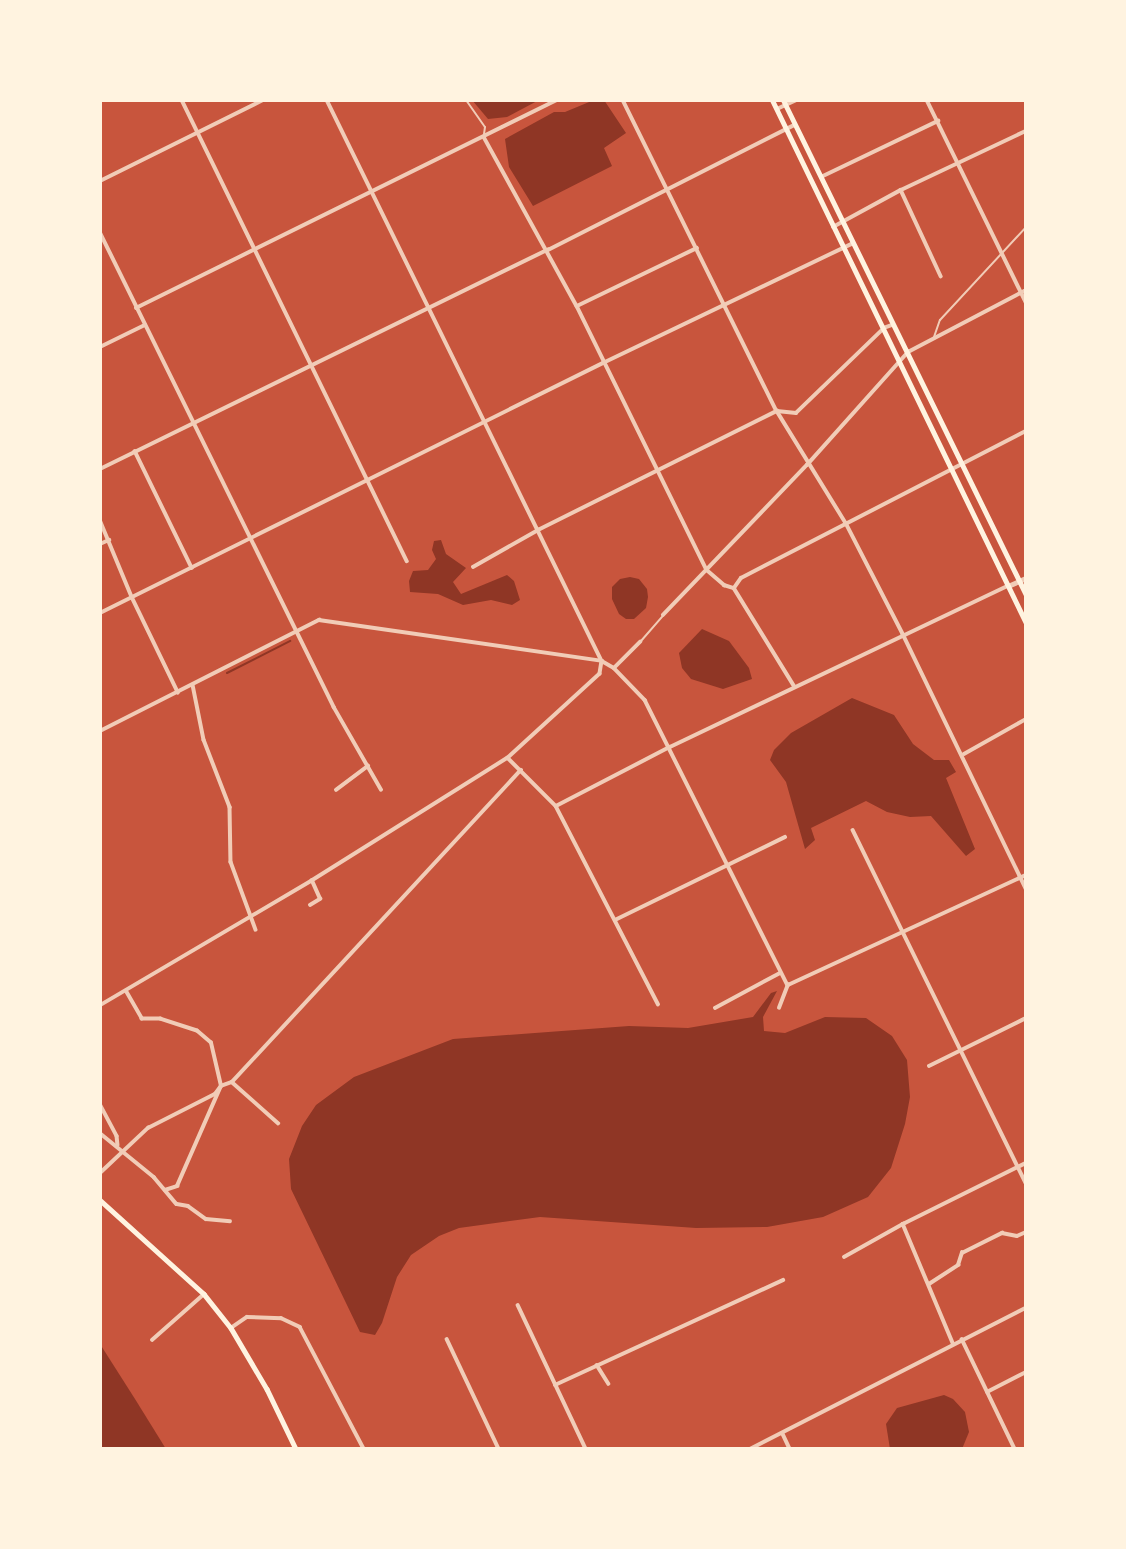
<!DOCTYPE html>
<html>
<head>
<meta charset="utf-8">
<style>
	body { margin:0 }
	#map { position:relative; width:1126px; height:1549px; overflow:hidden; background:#c8553d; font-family:Mulish,sans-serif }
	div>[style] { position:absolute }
	.water>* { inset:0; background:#8f3625 }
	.stream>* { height:2px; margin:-1px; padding:0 1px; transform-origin:1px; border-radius:1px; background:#8f3625 }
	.service>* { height:2px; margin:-1px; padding:0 1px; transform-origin:1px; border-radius:1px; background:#f1ccb7 }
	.minor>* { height:3.5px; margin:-1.75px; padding:0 1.75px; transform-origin:1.75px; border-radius:1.75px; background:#f1ccb7 }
	.tertiary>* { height:4.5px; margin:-2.25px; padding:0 2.25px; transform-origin:2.25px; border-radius:2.25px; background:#f1ccb7 }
	.secondary>* { height:4.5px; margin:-2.25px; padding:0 2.25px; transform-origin:2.25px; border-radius:2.25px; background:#fff3e0 }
	.primary>* { height:5px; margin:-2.5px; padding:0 2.5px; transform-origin:2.5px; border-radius:2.5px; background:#fff3e0 }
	span { translate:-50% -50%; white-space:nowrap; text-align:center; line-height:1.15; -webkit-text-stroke:5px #fff3e0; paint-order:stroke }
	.frame { position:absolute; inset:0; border:102px solid #fff3e0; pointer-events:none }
</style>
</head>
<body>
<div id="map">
	<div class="water">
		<i style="clip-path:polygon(472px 100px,539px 100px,507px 117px,488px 119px)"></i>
		<i style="clip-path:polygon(594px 100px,604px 100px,626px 133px,604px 148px,612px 166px,533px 206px,509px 167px,505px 139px,554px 112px,565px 112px)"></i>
		<i style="clip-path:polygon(441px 540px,446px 554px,466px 568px,453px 582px,461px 594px,507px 575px,514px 581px,520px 600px,512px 605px,491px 600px,463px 605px,438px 594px,410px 592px,409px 581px,413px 571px,428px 570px,436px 559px,432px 550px,434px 541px)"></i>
		<i style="clip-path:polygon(630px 577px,639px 579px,647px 589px,648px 597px,646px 608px,634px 619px,626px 619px,619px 614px,612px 599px,612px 587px,620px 579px)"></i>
		<i style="clip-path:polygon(702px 629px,729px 641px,749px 668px,752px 679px,723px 689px,691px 679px,682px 668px,679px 653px)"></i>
		<i style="clip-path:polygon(852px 698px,894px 715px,913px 744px,934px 760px,949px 760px,956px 772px,946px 778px,975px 849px,966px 856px,931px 816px,910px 817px,887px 812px,866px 801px,811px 828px,815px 840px,805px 849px,786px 782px,770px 760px,774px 750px,791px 733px)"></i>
		<i style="clip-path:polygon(777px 991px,763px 1017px,764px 1031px,785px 1033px,825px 1017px,866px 1018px,892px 1036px,907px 1060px,910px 1097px,905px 1124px,891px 1168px,868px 1197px,823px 1217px,767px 1227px,696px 1228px,540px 1217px,459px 1228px,439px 1236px,411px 1255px,397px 1277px,382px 1323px,375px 1335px,360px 1332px,291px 1189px,289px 1159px,302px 1126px,316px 1105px,354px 1077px,453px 1039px,629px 1026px,688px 1028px,753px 1017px,771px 993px)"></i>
		<i style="clip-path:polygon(100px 1344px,135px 1399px,166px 1449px,100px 1449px)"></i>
		<i style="clip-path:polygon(944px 1395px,953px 1399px,965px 1412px,969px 1432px,962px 1449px,890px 1449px,886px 1424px,897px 1408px)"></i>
	</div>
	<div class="stream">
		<i style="left:227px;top:673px;width:71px;rotate:-26.9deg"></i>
	</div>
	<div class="service">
		<i style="left:466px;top:100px;width:33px;rotate:55deg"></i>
		<i style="left:485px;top:127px;width:7px;rotate:98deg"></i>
		<i style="left:934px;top:337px;width:18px;rotate:-71deg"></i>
		<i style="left:940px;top:320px;width:127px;rotate:-47.2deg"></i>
		<i style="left:641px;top:641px;width:33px;rotate:-49deg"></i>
	</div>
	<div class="minor">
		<i style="left:182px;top:100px;width:513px;rotate:63.98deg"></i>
		<i style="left:327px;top:100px;width:625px;rotate:63.89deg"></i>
		<i style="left:602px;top:661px;width:14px;rotate:30deg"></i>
		<i style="left:614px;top:668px;width:45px;rotate:45.9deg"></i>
		<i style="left:645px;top:700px;width:319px;rotate:63.4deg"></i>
		<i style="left:623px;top:100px;width:347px;rotate:63.7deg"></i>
		<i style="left:777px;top:411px;width:132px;rotate:58.4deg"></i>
		<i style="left:846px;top:523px;width:125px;rotate:62.8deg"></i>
		<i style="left:903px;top:634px;width:283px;rotate:64.2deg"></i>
		<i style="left:927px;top:100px;width:225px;rotate:63.9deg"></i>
		<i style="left:777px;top:109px;width:21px;rotate:-25deg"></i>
		<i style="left:484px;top:137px;width:193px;rotate:61.2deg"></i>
		<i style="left:577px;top:306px;width:294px;rotate:63.8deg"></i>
		<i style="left:707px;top:570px;width:23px;rotate:41deg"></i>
		<i style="left:724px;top:585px;width:10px;rotate:17deg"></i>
		<i style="left:734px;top:588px;width:116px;rotate:58.4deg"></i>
		<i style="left:821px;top:177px;width:130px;rotate:-25.6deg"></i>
		<i style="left:100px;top:181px;width:182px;rotate:-26.4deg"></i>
		<i style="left:901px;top:190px;width:95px;rotate:65.1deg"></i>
		<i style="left:833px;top:227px;width:77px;rotate:-28.6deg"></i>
		<i style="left:901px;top:190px;width:138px;rotate:-25.3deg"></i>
		<i style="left:100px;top:232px;width:530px;rotate:63.77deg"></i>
		<i style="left:334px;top:707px;width:95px;rotate:60.2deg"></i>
		<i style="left:577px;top:306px;width:133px;rotate:-25.8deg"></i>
		<i style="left:136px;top:308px;width:470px;rotate:-26.3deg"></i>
		<i style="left:100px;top:347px;width:50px;rotate:-26.1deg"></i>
		<i style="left:135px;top:451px;width:130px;rotate:64deg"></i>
		<i style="left:100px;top:469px;width:499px;rotate:-26.1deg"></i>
		<i style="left:548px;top:250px;width:276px;rotate:-26.9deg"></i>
		<i style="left:100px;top:520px;width:83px;rotate:67.4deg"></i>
		<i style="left:132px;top:597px;width:106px;rotate:64.2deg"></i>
		<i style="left:100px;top:544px;width:10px;rotate:-24deg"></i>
		<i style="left:473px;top:567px;width:75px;rotate:-29.6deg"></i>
		<i style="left:538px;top:530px;width:267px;rotate:-26.5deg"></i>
		<i style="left:777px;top:411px;width:19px;rotate:6deg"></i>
		<i style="left:796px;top:413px;width:122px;rotate:-44deg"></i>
		<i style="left:884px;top:328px;width:9px;rotate:-21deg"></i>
		<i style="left:734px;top:588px;width:12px;rotate:-55deg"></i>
		<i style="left:741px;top:578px;width:321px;rotate:-27.3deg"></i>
		<i style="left:100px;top:613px;width:562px;rotate:-26.43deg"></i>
		<i style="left:603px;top:363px;width:277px;rotate:-25.6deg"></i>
		<i style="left:663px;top:615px;width:208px;rotate:-46.2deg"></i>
		<i style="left:807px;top:465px;width:152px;rotate:-48.2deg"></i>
		<i style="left:908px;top:352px;width:133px;rotate:-27.7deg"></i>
		<i style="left:614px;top:668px;width:37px;rotate:-45deg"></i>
		<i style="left:193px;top:685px;width:56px;rotate:78.7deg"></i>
		<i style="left:204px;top:740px;width:72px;rotate:68.8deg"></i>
		<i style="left:230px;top:807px;width:55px;rotate:89deg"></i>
		<i style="left:231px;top:862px;width:72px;rotate:69.8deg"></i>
		<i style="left:100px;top:731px;width:246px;rotate:-26.9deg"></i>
		<i style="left:319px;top:620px;width:286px;rotate:8.2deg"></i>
		<i style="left:602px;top:661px;width:13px;rotate:99deg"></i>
		<i style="left:600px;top:674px;width:125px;rotate:137.6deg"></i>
		<i style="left:508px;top:758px;width:231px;rotate:147.9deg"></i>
		<i style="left:312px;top:881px;width:246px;rotate:149.5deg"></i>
		<i style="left:964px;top:754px;width:71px;rotate:-29.4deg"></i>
		<i style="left:508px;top:758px;width:68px;rotate:45deg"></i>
		<i style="left:556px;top:806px;width:223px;rotate:62.7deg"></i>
		<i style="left:336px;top:790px;width:40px;rotate:-37deg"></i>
		<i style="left:556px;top:806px;width:128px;rotate:-27.4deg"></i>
		<i style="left:670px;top:747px;width:374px;rotate:-25.5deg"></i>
		<i style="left:853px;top:830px;width:393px;rotate:63.9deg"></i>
		<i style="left:310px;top:905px;width:12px;rotate:-31deg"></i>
		<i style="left:320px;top:899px;width:20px;rotate:-114deg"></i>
		<i style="left:615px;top:920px;width:189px;rotate:-26deg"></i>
		<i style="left:715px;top:1008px;width:74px;rotate:-28.3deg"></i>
		<i style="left:779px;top:1008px;width:25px;rotate:-69deg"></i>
		<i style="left:788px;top:985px;width:262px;rotate:-24.8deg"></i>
		<i style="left:929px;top:1066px;width:108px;rotate:-26.3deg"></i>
		<i style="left:232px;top:1082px;width:62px;rotate:41.7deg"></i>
		<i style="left:100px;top:1104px;width:36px;rotate:62deg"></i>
		<i style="left:117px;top:1136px;width:9px;rotate:84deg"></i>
		<i style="left:100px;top:1133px;width:70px;rotate:39.2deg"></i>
		<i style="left:154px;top:1177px;width:35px;rotate:50deg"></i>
		<i style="left:177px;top:1204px;width:11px;rotate:10deg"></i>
		<i style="left:188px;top:1206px;width:22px;rotate:36deg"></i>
		<i style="left:206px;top:1219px;width:24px;rotate:5deg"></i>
		<i style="left:100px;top:1173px;width:66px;rotate:-43.2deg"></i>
		<i style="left:148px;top:1128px;width:75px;rotate:-26.9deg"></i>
		<i style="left:215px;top:1094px;width:10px;rotate:-53deg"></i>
		<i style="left:221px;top:1086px;width:44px;rotate:-103.1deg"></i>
		<i style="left:211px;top:1043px;width:18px;rotate:-139deg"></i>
		<i style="left:197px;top:1031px;width:38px;rotate:-162deg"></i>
		<i style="left:161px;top:1019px;width:19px;rotate:180deg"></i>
		<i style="left:142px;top:1019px;width:32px;rotate:-120deg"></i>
		<i style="left:165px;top:1190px;width:13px;rotate:-18deg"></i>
		<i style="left:177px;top:1186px;width:109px;rotate:-66.3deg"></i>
		<i style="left:221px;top:1086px;width:12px;rotate:-20deg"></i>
		<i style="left:232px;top:1082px;width:425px;rotate:-47.2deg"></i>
		<i style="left:903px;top:1224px;width:129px;rotate:67.2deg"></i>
		<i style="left:844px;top:1257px;width:68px;rotate:-29.2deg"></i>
		<i style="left:903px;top:1224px;width:137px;rotate:-26.4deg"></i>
		<i style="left:929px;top:1284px;width:35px;rotate:-33deg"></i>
		<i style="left:958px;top:1265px;width:13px;rotate:-72deg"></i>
		<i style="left:962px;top:1253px;width:45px;rotate:-26.6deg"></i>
		<i style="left:1002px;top:1233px;width:15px;rotate:11deg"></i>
		<i style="left:1017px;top:1236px;width:10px;rotate:-24deg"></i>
		<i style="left:518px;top:1305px;width:159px;rotate:64.7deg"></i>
		<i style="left:231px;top:1328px;width:19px;rotate:-35deg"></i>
		<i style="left:247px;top:1317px;width:34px;rotate:2deg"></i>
		<i style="left:281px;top:1318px;width:21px;rotate:25deg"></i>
		<i style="left:300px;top:1327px;width:138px;rotate:62.3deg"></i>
		<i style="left:447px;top:1339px;width:122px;rotate:64.7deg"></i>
		<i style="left:962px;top:1339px;width:122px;rotate:64.3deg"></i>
		<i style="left:152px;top:1340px;width:69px;rotate:-41.5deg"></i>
		<i style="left:597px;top:1365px;width:22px;rotate:58deg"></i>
		<i style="left:555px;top:1385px;width:251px;rotate:-24.7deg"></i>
		<i style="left:987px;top:1392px;width:44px;rotate:-27.1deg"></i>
		<i style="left:783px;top:1434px;width:17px;rotate:65deg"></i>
		<i style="left:750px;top:1449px;width:310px;rotate:-27.1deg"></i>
	</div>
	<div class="tertiary">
		<i style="left:1008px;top:586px;width:20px;rotate:-24deg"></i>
	</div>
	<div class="secondary">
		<i style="left:100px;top:1200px;width:140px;rotate:42.1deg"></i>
		<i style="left:204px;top:1294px;width:43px;rotate:51.5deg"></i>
		<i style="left:231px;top:1328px;width:71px;rotate:59.5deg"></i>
		<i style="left:267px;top:1389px;width:67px;rotate:64.2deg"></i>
	</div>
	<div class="primary">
		<i style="left:772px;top:100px;width:581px;rotate:64.1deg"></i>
		<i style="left:783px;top:100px;width:551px;rotate:63.85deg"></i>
	</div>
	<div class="frame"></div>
</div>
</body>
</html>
